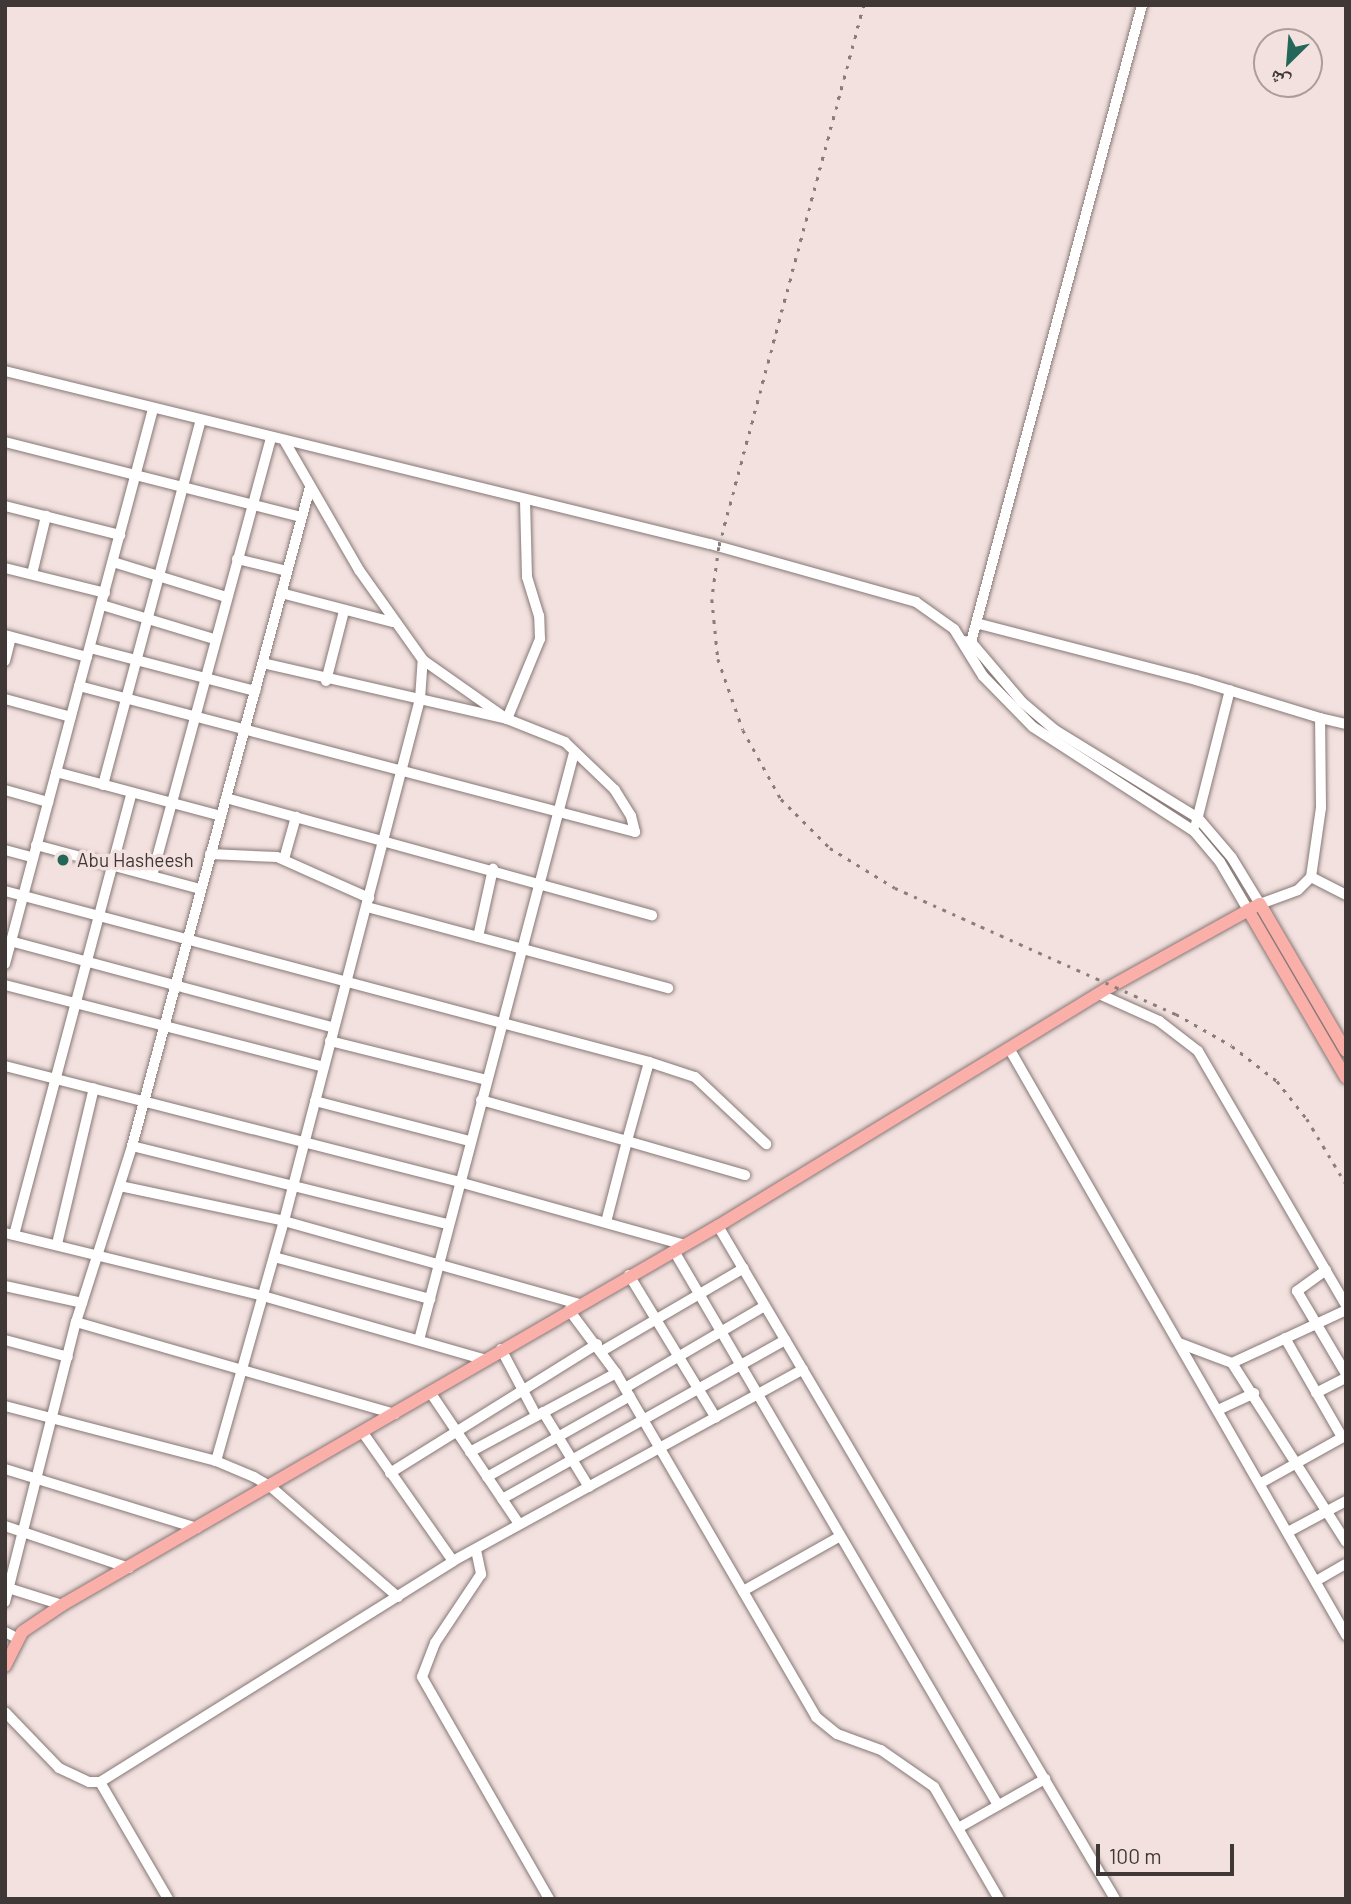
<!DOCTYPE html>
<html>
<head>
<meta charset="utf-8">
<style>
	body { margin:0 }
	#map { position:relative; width:1351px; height:1904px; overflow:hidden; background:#f2e1df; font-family:Barlow,"Noto Naskh Arabic",sans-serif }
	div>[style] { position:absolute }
	.roads { filter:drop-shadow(0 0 2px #867876) drop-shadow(0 0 2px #867876) }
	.minor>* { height:10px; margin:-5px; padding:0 5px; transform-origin:5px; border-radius:5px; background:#fff }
	.major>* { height:12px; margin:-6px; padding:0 6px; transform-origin:6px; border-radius:6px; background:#fbafa9 }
	.rail>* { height:2.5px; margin-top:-1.25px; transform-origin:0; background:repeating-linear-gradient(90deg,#887d7b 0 3.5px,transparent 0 10.5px) }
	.dots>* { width:19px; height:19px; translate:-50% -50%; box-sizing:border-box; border:4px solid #f2e1df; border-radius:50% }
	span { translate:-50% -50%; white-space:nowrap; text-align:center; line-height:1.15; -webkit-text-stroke:7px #f2e1df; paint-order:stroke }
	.poi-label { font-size:19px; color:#3f3837 }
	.left { translate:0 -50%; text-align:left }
	.frame { position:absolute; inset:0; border:7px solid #3f3837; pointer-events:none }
	.north { position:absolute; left:1253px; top:28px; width:70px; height:70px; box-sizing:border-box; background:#f2e1df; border:2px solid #aa9d9c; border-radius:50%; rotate:205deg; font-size:19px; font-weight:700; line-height:28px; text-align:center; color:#3f3837 }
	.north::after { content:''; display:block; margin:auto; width:24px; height:32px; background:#246758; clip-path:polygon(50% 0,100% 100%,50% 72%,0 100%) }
	.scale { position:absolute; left:1096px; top:1844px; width:138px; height:32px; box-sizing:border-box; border:4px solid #3f3837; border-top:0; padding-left:9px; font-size:21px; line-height:24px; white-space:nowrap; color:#3f3837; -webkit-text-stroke:5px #f2e1df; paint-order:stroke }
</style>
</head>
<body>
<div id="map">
	<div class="roads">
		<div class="minor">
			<i style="left:5px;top:371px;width:726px;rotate:13.79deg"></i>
			<i style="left:710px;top:544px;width:214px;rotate:15.7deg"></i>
			<i style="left:916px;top:602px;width:47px;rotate:35.4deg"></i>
			<i style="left:954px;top:629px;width:55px;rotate:58.3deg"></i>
			<i style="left:983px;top:676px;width:71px;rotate:45.6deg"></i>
			<i style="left:1033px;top:727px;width:192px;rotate:32.9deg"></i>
			<i style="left:1194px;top:831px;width:40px;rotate:50deg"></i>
			<i style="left:1220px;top:862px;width:56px;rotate:59.7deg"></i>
			<i style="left:5px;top:442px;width:306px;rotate:14.2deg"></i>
			<i style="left:5px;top:506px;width:119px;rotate:14.2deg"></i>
			<i style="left:237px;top:559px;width:51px;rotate:13.5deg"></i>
			<i style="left:113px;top:562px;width:118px;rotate:17.2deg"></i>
			<i style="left:5px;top:568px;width:103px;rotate:14deg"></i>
			<i style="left:32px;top:574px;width:60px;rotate:-76.4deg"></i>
			<i style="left:281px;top:593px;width:115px;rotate:14.6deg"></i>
			<i style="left:102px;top:605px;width:117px;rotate:16.9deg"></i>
			<i style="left:5px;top:635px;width:85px;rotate:15deg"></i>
			<i style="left:963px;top:641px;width:8px;rotate:7deg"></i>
			<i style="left:971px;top:642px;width:79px;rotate:49.6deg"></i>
			<i style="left:1022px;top:702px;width:43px;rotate:40.3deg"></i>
			<i style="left:1055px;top:730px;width:168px;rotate:31.6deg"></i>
			<i style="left:1198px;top:818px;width:52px;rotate:49.6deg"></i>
			<i style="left:1232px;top:858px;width:54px;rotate:58.7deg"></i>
			<i style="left:1260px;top:904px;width:40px;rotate:-20.2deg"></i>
			<i style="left:1298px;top:890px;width:18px;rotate:-45deg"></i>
			<i style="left:1311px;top:877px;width:70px;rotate:-81.8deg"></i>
			<i style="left:1321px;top:808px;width:90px;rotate:-90.6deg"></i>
			<i style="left:1320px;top:718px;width:130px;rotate:-163deg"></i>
			<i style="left:1196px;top:680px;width:227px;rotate:-165.5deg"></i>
			<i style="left:971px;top:642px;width:660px;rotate:-74.97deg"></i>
			<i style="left:90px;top:648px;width:171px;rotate:14.6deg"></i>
			<i style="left:423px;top:660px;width:103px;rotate:35.1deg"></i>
			<i style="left:507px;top:719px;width:87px;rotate:-67.6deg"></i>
			<i style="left:540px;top:639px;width:23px;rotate:-92deg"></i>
			<i style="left:539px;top:616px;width:41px;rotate:-107.1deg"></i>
			<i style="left:527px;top:577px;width:77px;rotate:-91.5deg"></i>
			<i style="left:5px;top:661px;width:25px;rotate:-76deg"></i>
			<i style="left:326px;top:681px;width:72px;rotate:-75.6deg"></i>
			<i style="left:79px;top:686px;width:575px;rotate:14.71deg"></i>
			<i style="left:635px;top:832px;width:16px;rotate:-104deg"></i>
			<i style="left:631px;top:816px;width:31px;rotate:-122deg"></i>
			<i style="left:615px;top:790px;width:69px;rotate:-136.2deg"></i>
			<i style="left:565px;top:742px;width:62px;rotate:-158.4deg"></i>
			<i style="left:507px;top:719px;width:89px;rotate:-167.1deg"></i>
			<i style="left:420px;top:699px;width:39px;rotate:-86deg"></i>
			<i style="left:423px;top:660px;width:110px;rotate:-125.4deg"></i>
			<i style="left:359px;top:570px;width:150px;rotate:-120deg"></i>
			<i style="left:5px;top:699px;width:68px;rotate:15.3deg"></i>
			<i style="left:1320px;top:718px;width:27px;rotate:13deg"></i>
			<i style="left:56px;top:772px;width:171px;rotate:14.9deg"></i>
			<i style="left:103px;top:785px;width:378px;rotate:-75deg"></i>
			<i style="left:5px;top:790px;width:45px;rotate:15.6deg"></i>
			<i style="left:226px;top:798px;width:442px;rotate:15.4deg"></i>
			<i style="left:1196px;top:824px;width:138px;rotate:-75.8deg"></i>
			<i style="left:36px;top:845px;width:170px;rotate:15deg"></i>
			<i style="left:5px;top:850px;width:28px;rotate:15deg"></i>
			<i style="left:210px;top:854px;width:67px;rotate:2.6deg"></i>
			<i style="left:277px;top:857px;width:101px;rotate:24deg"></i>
			<i style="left:284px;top:859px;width:44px;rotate:-74.1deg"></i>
			<i style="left:152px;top:876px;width:455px;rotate:-74.8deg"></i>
			<i style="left:1311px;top:877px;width:39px;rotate:27deg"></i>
			<i style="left:5px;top:891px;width:666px;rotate:14.87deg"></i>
			<i style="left:649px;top:1062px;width:82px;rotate:105.6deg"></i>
			<i style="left:627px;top:1141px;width:123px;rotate:16.1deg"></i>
			<i style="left:367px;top:907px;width:312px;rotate:15.1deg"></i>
			<i style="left:478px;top:937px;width:70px;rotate:-77.6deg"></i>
			<i style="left:10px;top:941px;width:335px;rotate:15deg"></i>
			<i style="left:5px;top:964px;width:574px;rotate:-75.07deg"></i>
			<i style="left:5px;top:985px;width:329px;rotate:14.4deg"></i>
			<i style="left:1099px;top:994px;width:66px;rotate:24.2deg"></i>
			<i style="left:1159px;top:1021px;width:49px;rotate:37.6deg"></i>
			<i style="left:1198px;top:1051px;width:294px;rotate:59.8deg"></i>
			<i style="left:330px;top:1041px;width:161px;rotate:14deg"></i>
			<i style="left:1010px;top:1050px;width:675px;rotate:60.13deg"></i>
			<i style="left:649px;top:1062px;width:48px;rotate:18.1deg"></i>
			<i style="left:695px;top:1077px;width:98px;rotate:43.3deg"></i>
			<i style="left:5px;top:1066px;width:469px;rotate:14.3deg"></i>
			<i style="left:459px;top:1182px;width:234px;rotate:15.6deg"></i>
			<i style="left:481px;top:1100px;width:152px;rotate:15.7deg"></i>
			<i style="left:627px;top:1141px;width:84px;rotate:104.5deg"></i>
			<i style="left:315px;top:1101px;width:160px;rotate:14.5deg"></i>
			<i style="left:132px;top:1146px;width:325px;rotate:13.9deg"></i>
			<i style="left:120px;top:1186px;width:168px;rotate:12deg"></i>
			<i style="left:284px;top:1221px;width:307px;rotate:15.7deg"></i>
			<i style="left:718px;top:1226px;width:781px;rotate:59.46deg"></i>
			<i style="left:5px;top:1233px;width:266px;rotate:13.7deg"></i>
			<i style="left:263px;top:1296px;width:229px;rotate:16deg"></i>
			<i style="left:14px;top:1235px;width:457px;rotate:-75.1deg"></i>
			<i style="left:57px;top:1244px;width:160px;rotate:-76.7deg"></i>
			<i style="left:674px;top:1251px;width:642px;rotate:59.68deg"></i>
			<i style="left:274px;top:1257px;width:162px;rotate:15.1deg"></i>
			<i style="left:1326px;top:1270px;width:36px;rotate:144deg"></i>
			<i style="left:1297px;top:1291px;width:96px;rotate:59.4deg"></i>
			<i style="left:629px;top:1275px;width:167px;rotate:58.7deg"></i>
			<i style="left:5px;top:1286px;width:79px;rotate:12.4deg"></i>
			<i style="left:569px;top:1310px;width:79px;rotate:53.3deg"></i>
			<i style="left:616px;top:1373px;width:398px;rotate:59.8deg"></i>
			<i style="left:816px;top:1717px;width:27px;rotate:39deg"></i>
			<i style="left:837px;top:1734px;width:47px;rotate:20deg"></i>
			<i style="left:881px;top:1750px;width:65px;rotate:34.9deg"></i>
			<i style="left:934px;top:1787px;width:129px;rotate:59.9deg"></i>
			<i style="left:76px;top:1322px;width:332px;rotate:16.1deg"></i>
			<i style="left:1285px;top:1338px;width:114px;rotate:60.1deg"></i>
			<i style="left:5px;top:1340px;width:65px;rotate:15.1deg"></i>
			<i style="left:419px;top:1340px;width:607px;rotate:-75.21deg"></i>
			<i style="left:1179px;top:1343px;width:57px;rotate:20.7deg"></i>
			<i style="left:1232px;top:1363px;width:212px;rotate:57.5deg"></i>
			<i style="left:501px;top:1349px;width:75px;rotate:62.1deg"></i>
			<i style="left:602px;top:1351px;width:164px;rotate:-30.3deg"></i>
			<i style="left:1232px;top:1363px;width:126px;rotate:-24.9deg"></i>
			<i style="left:625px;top:1388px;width:162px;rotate:-30.4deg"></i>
			<i style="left:430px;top:1392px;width:159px;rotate:56deg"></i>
			<i style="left:1316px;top:1393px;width:34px;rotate:-27deg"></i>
			<i style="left:5px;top:1406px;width:218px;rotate:14.6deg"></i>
			<i style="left:216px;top:1461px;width:41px;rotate:22.8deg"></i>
			<i style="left:254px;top:1477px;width:20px;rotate:30deg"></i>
			<i style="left:271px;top:1487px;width:168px;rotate:40.9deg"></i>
			<i style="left:1218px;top:1410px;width:40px;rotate:-25deg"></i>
			<i style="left:543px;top:1412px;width:88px;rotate:58.5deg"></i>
			<i style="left:363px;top:1433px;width:156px;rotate:54.9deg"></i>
			<i style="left:470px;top:1452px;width:166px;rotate:-28.4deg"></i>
			<i style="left:216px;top:1461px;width:249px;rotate:-74.2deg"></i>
			<i style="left:284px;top:1221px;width:539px;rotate:-75.4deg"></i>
			<i style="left:420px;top:699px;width:161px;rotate:-167.1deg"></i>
			<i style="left:5px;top:1469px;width:201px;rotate:17.1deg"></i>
			<i style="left:390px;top:1473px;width:244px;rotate:-31.9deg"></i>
			<i style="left:487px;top:1477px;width:164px;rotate:-29.5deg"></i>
			<i style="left:1261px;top:1483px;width:96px;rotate:-29.2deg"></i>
			<i style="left:502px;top:1499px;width:325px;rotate:-29.3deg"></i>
			<i style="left:5px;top:1526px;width:131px;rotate:18.7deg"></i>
			<i style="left:1288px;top:1532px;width:66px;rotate:-28.1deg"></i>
			<i style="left:476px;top:1550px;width:25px;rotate:78deg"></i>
			<i style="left:481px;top:1574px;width:83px;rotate:123.7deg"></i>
			<i style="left:435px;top:1643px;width:36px;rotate:111deg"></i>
			<i style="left:422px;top:1677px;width:256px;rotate:60.2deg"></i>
			<i style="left:1316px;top:1581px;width:34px;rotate:-30deg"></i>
			<i style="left:5px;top:1587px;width:60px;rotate:17.5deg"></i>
			<i style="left:743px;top:1591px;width:110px;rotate:-29.4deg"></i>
			<i style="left:5px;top:1602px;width:289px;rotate:-75.8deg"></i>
			<i style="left:76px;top:1322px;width:185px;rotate:-72.3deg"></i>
			<i style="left:132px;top:1146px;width:683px;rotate:-74.88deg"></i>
			<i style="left:5px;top:1632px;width:13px;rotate:27deg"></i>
			<i style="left:5px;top:1712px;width:78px;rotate:46deg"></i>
			<i style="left:59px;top:1768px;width:33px;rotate:25deg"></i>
			<i style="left:89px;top:1782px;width:11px"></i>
			<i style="left:100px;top:1782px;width:416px;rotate:-32deg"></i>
			<i style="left:453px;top:1561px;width:399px;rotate:-28.7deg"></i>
			<i style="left:100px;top:1782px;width:135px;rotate:59.8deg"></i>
			<i style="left:960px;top:1827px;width:98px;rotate:-29.5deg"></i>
		</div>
		<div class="major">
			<i style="left:1248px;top:910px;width:194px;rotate:59.7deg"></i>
			<i style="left:5px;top:1666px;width:38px;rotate:-63deg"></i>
			<i style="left:22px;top:1632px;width:48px;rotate:-34deg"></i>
			<i style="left:62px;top:1605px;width:758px;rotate:-30.02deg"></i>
			<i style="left:718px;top:1226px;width:459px;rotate:-31.4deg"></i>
			<i style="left:1110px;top:987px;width:171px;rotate:-29deg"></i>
			<i style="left:1260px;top:904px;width:170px;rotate:59.7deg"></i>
		</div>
	</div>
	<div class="rail">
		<i style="left:864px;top:5px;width:561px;rotate:104.98deg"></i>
		<i style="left:719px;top:547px;width:52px;rotate:97.7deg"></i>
		<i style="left:712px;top:599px;width:60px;rotate:84.3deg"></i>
		<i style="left:718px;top:659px;width:75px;rotate:70.6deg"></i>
		<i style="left:743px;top:730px;width:79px;rotate:61.2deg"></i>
		<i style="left:781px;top:799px;width:69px;rotate:45deg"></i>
		<i style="left:830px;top:848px;width:76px;rotate:31.6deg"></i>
		<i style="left:895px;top:888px;width:308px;rotate:24.2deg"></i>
		<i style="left:1176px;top:1014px;width:64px;rotate:29.7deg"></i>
		<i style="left:1232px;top:1046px;width:57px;rotate:37.9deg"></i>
		<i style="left:1277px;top:1081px;width:48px;rotate:51.7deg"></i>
		<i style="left:1307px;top:1119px;width:76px;rotate:59deg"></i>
	</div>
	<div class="dots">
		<i style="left:63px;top:860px;background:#246758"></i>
	</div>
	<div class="poi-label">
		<span class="left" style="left:77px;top:860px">Abu Hasheesh</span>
	</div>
	<div class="frame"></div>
	<div class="north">ش</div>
	<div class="scale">100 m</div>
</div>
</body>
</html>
